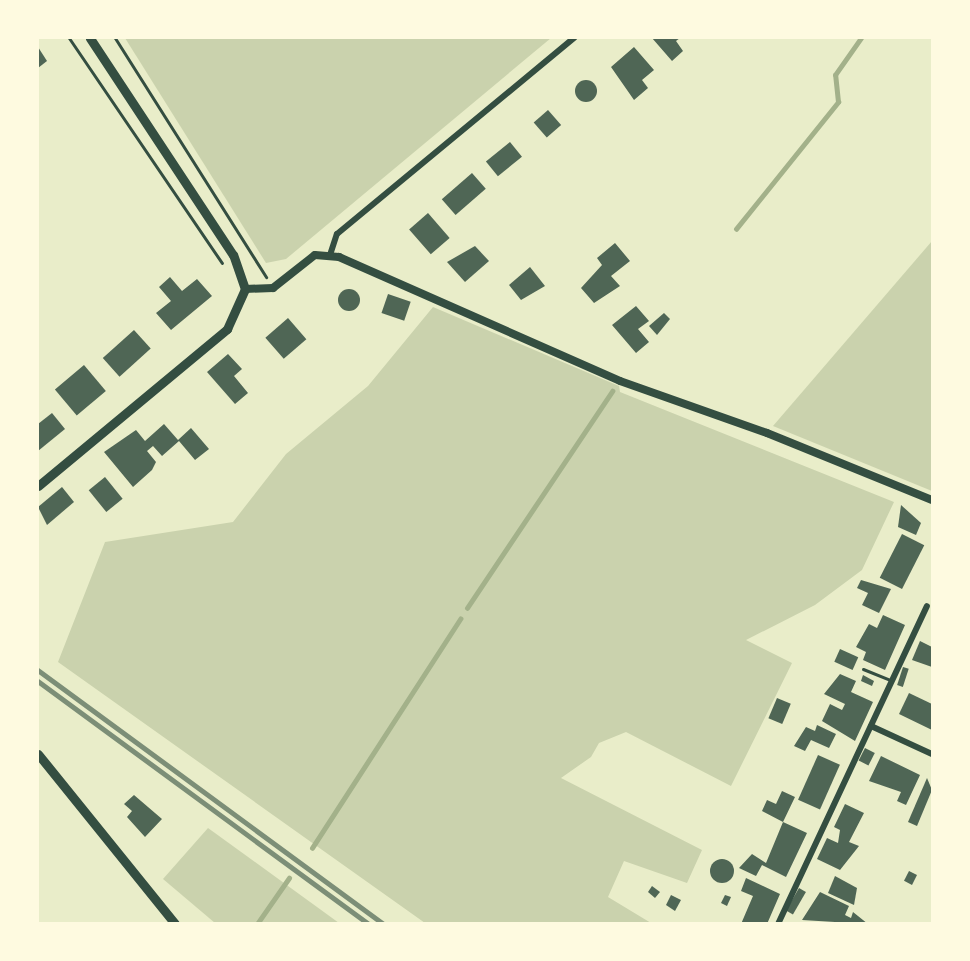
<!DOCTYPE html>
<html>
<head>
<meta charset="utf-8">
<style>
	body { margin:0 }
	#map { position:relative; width:970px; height:961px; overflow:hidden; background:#e9edc9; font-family:Rubik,sans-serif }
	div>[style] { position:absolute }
	.green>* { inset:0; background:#cad2ad }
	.stream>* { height:4.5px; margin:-2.25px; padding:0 2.25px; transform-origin:2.25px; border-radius:2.25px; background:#a3b18a }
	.building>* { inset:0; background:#4f6655; transform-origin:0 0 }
	.round { border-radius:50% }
	.path>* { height:3px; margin:-1.5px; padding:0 1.5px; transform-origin:1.5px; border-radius:1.5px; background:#344e41 }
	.service>* { height:3px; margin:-1.5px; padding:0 1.5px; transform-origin:1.5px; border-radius:1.5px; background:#344e41 }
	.minor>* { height:6px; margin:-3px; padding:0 3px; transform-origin:3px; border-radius:3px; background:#344e41 }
	.tertiary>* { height:8px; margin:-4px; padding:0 4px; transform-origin:4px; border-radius:4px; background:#344e41 }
	.secondary>* { height:9px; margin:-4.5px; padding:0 4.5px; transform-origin:4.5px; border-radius:4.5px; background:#344e41 }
	.rail>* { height:4.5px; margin:-2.25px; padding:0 2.25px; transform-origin:2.25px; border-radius:2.25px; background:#7c8e77 }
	span { translate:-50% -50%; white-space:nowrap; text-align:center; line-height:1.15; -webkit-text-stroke:6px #fefae0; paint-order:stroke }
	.frame { position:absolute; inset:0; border:39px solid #fefae0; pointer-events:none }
</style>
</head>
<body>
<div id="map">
	<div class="green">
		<i style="clip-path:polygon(125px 38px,551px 38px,286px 259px,266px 263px)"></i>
		<i style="clip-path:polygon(932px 241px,932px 491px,773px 426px)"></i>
		<i style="clip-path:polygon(433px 307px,619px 386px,620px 392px,894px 502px,862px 570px,815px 605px,746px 640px,792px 663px,731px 786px,626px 732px,599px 743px,591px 757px,561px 778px,702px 850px,687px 883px,624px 861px,608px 897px,651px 923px,425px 923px,58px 662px,105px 542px,233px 522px,286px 454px,368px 386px)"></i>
		<i style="clip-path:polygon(208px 828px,339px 923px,215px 923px,163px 879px)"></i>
	</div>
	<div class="stream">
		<i style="left:736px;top:229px;width:163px;rotate:-51.2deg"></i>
		<i style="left:838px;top:102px;width:27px;rotate:-96deg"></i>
		<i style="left:835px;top:75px;width:45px;rotate:-54.9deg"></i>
		<i style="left:467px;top:608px;width:261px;rotate:-56.2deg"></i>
		<i style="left:312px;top:848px;width:273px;rotate:-57.1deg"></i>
		<i style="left:257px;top:924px;width:56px;rotate:-55.2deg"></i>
	</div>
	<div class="building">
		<i style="clip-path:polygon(652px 38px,680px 38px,676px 41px,683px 51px,672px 61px)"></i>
		<i style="clip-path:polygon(38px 47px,47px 61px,38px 68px)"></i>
		<i style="clip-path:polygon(634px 47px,654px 70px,642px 80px,648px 88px,634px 100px,611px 67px)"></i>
		<i class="round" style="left:575px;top:80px;width:22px;height:22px"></i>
		<i style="left:548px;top:110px;width:20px;height:19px;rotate:49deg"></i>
		<i style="left:510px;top:142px;width:19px;height:31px;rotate:51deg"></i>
		<i style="left:472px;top:173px;width:21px;height:40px;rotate:49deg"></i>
		<i style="left:428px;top:213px;width:33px;height:25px;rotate:49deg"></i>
		<i style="clip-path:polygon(615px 243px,630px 261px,611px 276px,620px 286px,594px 303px,581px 288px,602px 265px,597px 258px)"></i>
		<i style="clip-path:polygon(475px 246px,489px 261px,465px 282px,447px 262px)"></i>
		<i style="clip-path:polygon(530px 267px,545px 286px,521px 300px,509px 285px)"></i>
		<i style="clip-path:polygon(170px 277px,182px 291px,197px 279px,212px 296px,171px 330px,156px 313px,171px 301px,159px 287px)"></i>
		<i class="round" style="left:338px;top:289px;width:22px;height:22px"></i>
		<i style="left:388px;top:294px;width:24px;height:20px;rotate:19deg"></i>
		<i style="clip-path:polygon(636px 306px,649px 321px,638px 329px,649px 342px,636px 353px,612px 325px)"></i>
		<i style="clip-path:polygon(664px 313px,670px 319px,657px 335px,649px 326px)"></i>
		<i style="left:288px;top:318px;width:28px;height:30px;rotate:49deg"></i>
		<i style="left:134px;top:330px;width:25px;height:42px;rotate:48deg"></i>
		<i style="clip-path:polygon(228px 354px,242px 369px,234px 376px,248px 393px,235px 404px,207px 372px)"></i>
		<i style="left:84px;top:365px;width:34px;height:38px;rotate:50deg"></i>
		<i style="clip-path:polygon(52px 413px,65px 429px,38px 451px,38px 424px)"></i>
		<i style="clip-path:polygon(164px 424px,178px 440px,191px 428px,209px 449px,195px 460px,179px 441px,162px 456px,153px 446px,147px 451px,156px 462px,152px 470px,133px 487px,104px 452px,136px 430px,145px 441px)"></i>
		<i style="left:105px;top:477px;width:28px;height:21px;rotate:51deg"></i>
		<i style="clip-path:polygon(62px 487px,74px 502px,47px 525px,38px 507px)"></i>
		<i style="clip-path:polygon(901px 505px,921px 523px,916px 535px,898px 527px)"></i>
		<i style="left:902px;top:534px;width:25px;height:49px;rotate:27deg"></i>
		<i style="clip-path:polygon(861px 580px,891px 589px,879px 613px,862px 605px,868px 593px,857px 588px)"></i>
		<i style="clip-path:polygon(883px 615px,905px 625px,885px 670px,863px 660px,866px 652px,856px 647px,869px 624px,877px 628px)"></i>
		<i style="clip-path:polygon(920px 641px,932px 647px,932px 667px,912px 660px)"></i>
		<i style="left:840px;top:649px;width:20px;height:14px;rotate:24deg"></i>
		<i style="left:903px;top:667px;width:6px;height:19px;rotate:18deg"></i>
		<i style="clip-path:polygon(840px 674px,856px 681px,851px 692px,873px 702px,855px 741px,822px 721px,830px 704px,842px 710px,845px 704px,824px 694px)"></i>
		<i style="clip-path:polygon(863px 675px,874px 681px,872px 686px,861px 681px)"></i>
		<i style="clip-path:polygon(909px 693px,932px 704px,932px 730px,899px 714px)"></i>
		<i style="left:777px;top:698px;width:15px;height:22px;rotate:23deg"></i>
		<i style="clip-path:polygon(817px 725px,836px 734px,829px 748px,811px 740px,805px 751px,794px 746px,806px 727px,815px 731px)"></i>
		<i style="left:865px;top:748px;width:11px;height:14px;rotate:27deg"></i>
		<i style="left:818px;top:755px;width:24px;height:49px;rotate:24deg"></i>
		<i style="clip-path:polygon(881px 756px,920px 775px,906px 805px,897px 801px,901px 792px,869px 781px)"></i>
		<i style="clip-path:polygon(927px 778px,932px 790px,917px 826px,908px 822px)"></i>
		<i style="clip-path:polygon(782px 791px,795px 797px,783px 822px,762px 811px,767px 800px,776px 804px)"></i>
		<i style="clip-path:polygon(134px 795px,162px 819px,145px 837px,127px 817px,132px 811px,124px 804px)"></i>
		<i style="clip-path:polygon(845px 804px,864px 813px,849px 842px,859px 846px,840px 870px,817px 859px,827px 838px,838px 843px,840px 830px,834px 827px)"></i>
		<i style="clip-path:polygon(783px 822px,807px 833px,786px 877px,762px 865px,756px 876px,739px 868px,752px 854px,766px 863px)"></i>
		<i class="round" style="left:710px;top:859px;width:24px;height:24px"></i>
		<i style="left:909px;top:871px;width:9px;height:11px;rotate:27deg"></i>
		<i style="clip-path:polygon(835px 876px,857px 888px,854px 905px,828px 893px)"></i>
		<i style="clip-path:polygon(746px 878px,780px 894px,767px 924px,741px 924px,753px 896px,741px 891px)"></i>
		<i style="clip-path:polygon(652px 886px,660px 892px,655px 898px,648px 892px)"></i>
		<i style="left:799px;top:888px;width:8px;height:26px;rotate:30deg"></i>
		<i style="clip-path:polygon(820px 892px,849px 906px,845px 915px,851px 918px,853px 912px,868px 924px,802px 920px)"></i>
		<i style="clip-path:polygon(671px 895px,681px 900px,675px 911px,666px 905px)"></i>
		<i style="clip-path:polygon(725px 895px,731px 897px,727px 906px,721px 903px)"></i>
	</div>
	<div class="path">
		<i style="left:69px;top:38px;width:272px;rotate:55.8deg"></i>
		<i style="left:115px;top:38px;width:283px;rotate:57.7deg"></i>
	</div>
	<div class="service">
		<i style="left:863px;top:669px;width:29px;rotate:22deg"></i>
	</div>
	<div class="minor">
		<i style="left:330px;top:255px;width:22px;rotate:-72deg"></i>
		<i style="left:337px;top:234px;width:308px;rotate:-39.6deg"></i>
		<i style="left:871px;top:726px;width:67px;rotate:24.7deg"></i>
		<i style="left:778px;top:924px;width:351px;rotate:-64.9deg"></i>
	</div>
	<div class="tertiary">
		<i style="left:245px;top:289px;width:28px;rotate:-2deg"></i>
		<i style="left:273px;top:288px;width:53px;rotate:-38.2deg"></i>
		<i style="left:315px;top:255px;width:24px;rotate:5deg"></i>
		<i style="left:339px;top:257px;width:307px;rotate:23.8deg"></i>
		<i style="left:620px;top:381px;width:156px;rotate:19.5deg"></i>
		<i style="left:767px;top:433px;width:178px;rotate:22.1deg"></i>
	</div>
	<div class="secondary">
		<i style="left:38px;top:486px;width:246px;rotate:-39.7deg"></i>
		<i style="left:227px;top:329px;width:44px;rotate:-65.8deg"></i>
		<i style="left:245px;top:289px;width:36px;rotate:-109deg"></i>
		<i style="left:233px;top:255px;width:260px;rotate:-123.4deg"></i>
		<i style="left:38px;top:754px;width:218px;rotate:51.1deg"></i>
	</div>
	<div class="rail">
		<i style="left:38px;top:670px;width:429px;rotate:36.3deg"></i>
		<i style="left:38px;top:681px;width:411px;rotate:36.3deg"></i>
	</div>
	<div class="frame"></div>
</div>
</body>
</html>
